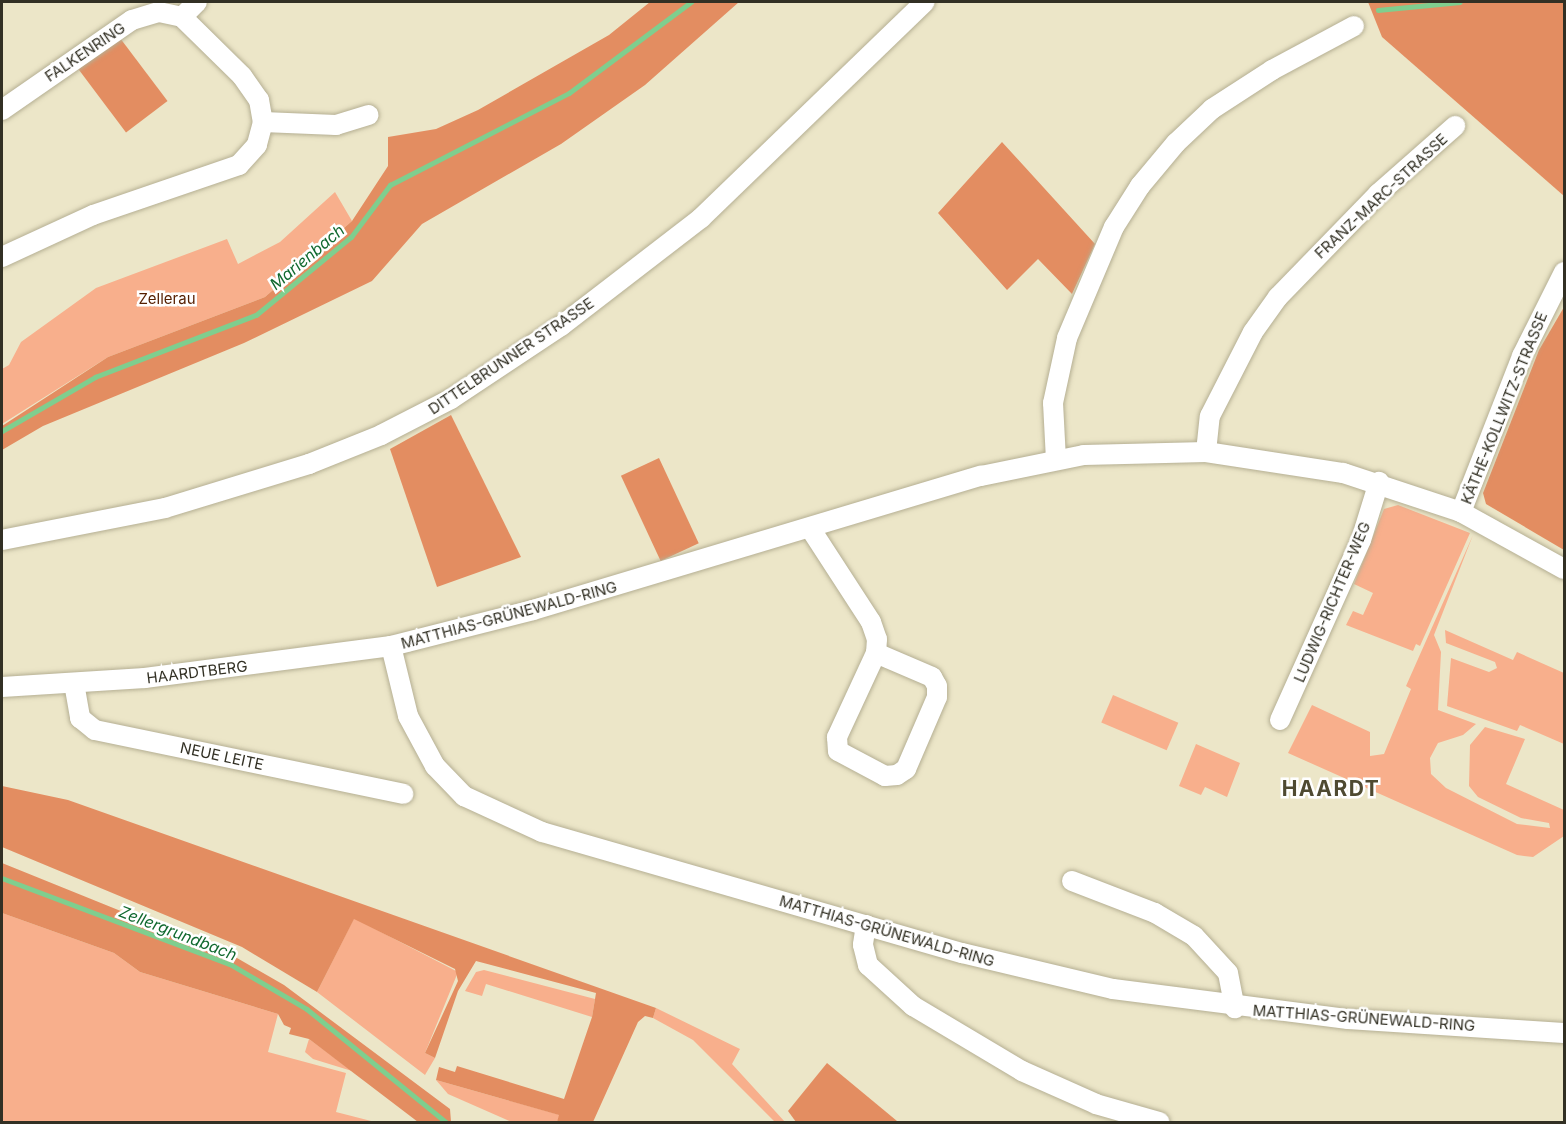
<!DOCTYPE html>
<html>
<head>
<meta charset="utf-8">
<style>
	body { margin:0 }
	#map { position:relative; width:1566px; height:1124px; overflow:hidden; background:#ece6c8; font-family:Inter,sans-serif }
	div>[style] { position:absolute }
	.green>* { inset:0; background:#f8af8c; transform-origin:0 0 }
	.forest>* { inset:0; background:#e38d61; transform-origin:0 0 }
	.stream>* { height:4.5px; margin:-2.25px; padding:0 2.25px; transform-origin:2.25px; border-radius:2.25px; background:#7fce8e }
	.roads { filter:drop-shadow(0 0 2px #b5af93) drop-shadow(0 0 2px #b5af93) }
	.minor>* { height:20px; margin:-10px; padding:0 10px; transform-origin:10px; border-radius:10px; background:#fff }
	span { translate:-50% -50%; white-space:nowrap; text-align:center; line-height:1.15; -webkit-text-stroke:5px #fff; paint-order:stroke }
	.street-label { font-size:15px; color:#323024 }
	.park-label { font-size:15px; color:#551f00 }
	.water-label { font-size:16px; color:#11692f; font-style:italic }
	.district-label { font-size:21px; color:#4f4a31; font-weight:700; letter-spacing:1.5px }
	.frame { position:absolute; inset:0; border:3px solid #323024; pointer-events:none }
</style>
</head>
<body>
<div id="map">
	<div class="green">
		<i style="clip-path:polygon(335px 192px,352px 221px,265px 297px,108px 357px,2px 424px,2px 369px,9px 365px,21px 342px,96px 288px,227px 239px,238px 264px,280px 242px)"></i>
		<i style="clip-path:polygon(1398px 505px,1470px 533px,1420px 646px,1416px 644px,1413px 651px,1346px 625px,1353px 611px,1363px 615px,1373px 593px,1354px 584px,1384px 509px)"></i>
		<i style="clip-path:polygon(1473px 535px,1434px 635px,1441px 652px,1438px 710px,1476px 724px,1463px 735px,1438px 743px,1430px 758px,1431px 774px,1446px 788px,1517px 824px,1550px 828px,1549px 823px,1521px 818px,1478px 797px,1469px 786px,1470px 745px,1485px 727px,1525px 739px,1506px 784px,1564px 810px,1564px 836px,1533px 857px,1517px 855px,1288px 753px,1312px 705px,1370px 732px,1370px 756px,1384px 754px,1411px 689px,1406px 686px)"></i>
		<i style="clip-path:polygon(1445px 630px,1513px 660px,1517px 652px,1564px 673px,1564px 744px,1520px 725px,1517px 731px,1447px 706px,1451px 658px,1489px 672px,1497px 668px,1495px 662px,1446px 643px)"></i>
		<i style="left:1113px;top:695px;width:71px;height:30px;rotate:23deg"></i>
		<i style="clip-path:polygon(1196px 744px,1240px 763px,1227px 797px,1205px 787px,1201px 795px,1179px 786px)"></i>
		<i style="clip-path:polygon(2px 913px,114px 953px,140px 972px,278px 1014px,268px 1052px,346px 1073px,336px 1112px,375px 1122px,2px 1122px)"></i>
		<i style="clip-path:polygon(354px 918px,458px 972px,425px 1053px,435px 1058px,425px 1075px,317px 992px)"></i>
		<i style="clip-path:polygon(484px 970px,595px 999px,592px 1017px,486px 984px,482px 996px,465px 991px,476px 972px)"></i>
		<i style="clip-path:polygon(656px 1008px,740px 1049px,732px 1064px,785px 1122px,775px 1122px,693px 1040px,653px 1018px)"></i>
		<i style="clip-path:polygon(309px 1039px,352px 1071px,313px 1059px,305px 1052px)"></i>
		<i style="clip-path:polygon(436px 1080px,560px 1115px,557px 1122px,512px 1122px,448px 1094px)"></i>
	</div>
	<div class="forest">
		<i style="clip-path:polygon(650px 2px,739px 2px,645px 85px,561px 144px,422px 224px,372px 281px,244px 343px,43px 426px,2px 450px,2px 426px,108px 357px,265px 297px,352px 221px,388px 166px,388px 137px,436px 129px,478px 110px,609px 35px)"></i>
		<i style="clip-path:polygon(1368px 2px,1564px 2px,1564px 196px,1382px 37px)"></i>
		<i style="left:120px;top:38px;width:79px;height:52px;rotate:53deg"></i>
		<i style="clip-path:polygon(1002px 142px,1095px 244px,1072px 294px,1038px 259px,1007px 290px,938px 213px)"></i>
		<i style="clip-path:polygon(1564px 307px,1564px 550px,1486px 504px,1483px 493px,1539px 350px)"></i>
		<i style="clip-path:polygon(451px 415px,521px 557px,437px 587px,390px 449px)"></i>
		<i style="left:659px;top:458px;width:94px;height:42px;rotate:65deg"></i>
		<i style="clip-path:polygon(2px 786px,68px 800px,656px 1008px,653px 1018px,645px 1016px,638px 1022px,593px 1122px,557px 1122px,559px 1115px,436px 1080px,439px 1067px,455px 1072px,457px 1066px,564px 1099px,592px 1017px,596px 993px,476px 961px,458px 991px,435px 1058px,425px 1053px,458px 981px,455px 969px,354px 919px,317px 992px,242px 947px,2px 847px)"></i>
		<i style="clip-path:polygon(2px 863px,237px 958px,284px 985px,450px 1109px,451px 1122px,418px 1122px,309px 1039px,289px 1034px,291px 1028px,284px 1025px,278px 1014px,140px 972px,114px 953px,2px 913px)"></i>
		<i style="clip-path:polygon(827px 1063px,897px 1121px,796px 1122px,788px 1111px)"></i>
	</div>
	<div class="stream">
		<i style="left:1378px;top:10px;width:82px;rotate:-5.6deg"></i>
		<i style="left:2px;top:431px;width:108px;rotate:-30.1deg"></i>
		<i style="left:95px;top:377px;width:173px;rotate:-21.1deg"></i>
		<i style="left:256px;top:315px;width:123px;rotate:-39.4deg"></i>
		<i style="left:351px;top:237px;width:65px;rotate:-53.1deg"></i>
		<i style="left:390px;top:185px;width:201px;rotate:-27.2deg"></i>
		<i style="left:569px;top:93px;width:152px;rotate:-36.7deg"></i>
		<i style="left:2px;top:878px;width:244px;rotate:20.7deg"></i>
		<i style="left:230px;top:964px;width:89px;rotate:30.3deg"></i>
		<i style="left:307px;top:1009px;width:179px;rotate:39.1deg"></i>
	</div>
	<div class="roads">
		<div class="minor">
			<i style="left:182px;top:17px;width:21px;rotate:-45deg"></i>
			<i style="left:2px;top:110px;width:158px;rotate:-34.7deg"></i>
			<i style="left:132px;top:20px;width:28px;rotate:-17deg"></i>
			<i style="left:159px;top:12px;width:24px;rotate:12deg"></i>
			<i style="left:182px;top:17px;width:84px;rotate:44.5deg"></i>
			<i style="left:242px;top:76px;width:29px;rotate:55deg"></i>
			<i style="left:259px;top:100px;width:22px;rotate:80deg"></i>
			<i style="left:263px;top:122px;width:24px;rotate:105deg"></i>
			<i style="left:257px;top:145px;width:27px;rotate:132deg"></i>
			<i style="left:239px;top:165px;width:154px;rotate:161.1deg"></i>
			<i style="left:93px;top:215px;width:100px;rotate:155.2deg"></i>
			<i style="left:263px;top:122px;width:73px;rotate:2.4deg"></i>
			<i style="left:336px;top:125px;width:34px;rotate:-17deg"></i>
			<i style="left:1206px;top:452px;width:36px;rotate:-84deg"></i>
			<i style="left:1210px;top:416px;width:94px;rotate:-62.9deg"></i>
			<i style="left:1253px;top:332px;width:43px;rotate:-54.5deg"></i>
			<i style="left:1278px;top:297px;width:144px;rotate:-45.8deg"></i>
			<i style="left:1378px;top:194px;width:103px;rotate:-41.4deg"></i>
			<i style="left:1056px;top:460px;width:57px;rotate:-93deg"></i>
			<i style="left:1053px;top:403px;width:66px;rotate:-77.8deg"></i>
			<i style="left:1067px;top:338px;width:121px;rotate:-67.1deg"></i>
			<i style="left:1114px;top:227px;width:49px;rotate:-57.6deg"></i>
			<i style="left:1140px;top:186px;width:56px;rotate:-50.1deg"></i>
			<i style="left:1176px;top:143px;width:50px;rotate:-43.4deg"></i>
			<i style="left:1212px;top:109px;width:72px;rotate:-33deg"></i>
			<i style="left:1272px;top:70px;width:93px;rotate:-28.2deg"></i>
			<i style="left:1461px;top:512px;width:168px;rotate:-68.6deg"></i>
			<i style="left:1522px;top:356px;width:94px;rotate:-63.4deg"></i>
			<i style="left:810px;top:528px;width:112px;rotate:57deg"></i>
			<i style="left:871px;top:622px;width:18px;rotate:71deg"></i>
			<i style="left:877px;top:639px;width:14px;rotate:94deg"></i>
			<i style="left:876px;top:653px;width:93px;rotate:114.9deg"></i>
			<i style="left:837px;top:737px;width:14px;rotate:86deg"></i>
			<i style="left:838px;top:751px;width:53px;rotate:28deg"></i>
			<i style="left:885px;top:776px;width:12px;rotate:-5deg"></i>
			<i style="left:897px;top:775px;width:11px;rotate:-34deg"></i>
			<i style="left:906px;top:769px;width:78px;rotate:-66.7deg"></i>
			<i style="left:937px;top:697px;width:11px;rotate:-90deg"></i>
			<i style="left:937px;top:686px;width:10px;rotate:-119deg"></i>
			<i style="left:932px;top:677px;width:61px;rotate:-156.8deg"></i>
			<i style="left:2px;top:540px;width:166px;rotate:-11.1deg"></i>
			<i style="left:165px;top:508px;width:151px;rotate:-17deg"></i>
			<i style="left:309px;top:464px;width:78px;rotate:-21.9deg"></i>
			<i style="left:381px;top:435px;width:79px;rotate:-27.2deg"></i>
			<i style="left:451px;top:399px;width:132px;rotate:-33.6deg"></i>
			<i style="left:561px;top:326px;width:177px;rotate:-37.6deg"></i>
			<i style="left:701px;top:218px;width:311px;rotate:-44deg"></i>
			<i style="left:391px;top:646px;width:72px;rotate:76.3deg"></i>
			<i style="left:408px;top:716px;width:57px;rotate:61.6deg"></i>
			<i style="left:435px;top:766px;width:42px;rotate:46deg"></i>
			<i style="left:464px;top:796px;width:86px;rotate:24.8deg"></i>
			<i style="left:542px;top:832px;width:437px;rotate:16.1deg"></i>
			<i style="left:962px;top:953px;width:155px;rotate:13.4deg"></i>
			<i style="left:1113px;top:989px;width:237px;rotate:7.3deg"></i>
			<i style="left:1348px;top:1019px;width:216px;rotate:3.7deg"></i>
			<i style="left:74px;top:683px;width:36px;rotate:80deg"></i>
			<i style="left:80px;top:718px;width:19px;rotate:39deg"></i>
			<i style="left:95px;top:730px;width:315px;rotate:11.7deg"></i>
			<i style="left:2px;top:687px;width:143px;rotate:-3.6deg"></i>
			<i style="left:145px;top:678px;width:248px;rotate:-7.4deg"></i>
			<i style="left:391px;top:646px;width:146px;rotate:-14.2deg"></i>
			<i style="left:533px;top:610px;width:468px;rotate:-16.7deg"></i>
			<i style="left:981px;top:476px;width:105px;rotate:-11.5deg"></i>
			<i style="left:1084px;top:455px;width:122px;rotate:-1.4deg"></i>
			<i style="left:1206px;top:452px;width:139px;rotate:8.7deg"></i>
			<i style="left:1343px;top:473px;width:124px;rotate:18.3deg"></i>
			<i style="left:1461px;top:512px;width:118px;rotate:29deg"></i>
			<i style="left:1280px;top:720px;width:197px;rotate:-65.8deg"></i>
			<i style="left:1361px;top:540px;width:61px;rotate:-72.8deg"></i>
			<i style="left:1072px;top:881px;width:89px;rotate:21.1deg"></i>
			<i style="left:1155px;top:913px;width:45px;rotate:30.5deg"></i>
			<i style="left:1194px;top:936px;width:50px;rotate:47.4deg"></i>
			<i style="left:1228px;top:973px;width:36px;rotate:79deg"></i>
			<i style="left:866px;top:925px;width:20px;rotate:99deg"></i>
			<i style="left:863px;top:945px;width:21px;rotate:76deg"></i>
			<i style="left:868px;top:965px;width:61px;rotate:42.3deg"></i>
			<i style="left:913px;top:1006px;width:127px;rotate:30.8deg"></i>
			<i style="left:1022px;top:1071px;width:81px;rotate:24deg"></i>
			<i style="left:1096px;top:1104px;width:66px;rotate:15.9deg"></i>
		</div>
	</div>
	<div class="street-label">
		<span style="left:85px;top:52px;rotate:-34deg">FALKENRING</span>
		<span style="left:1381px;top:196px;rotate:-43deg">FRANZ-MARC-STRASSE</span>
		<span style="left:511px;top:356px;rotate:-34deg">DITTELBRUNNER STRASSE</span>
		<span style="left:1504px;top:408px;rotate:-68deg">KÄTHE-KOLLWITZ-STRASSE</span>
		<span style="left:1332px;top:602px;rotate:-67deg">LUDWIG-RICHTER-WEG</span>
		<span style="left:509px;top:615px;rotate:-15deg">MATTHIAS-GRÜNEWALD-RING</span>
		<span style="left:197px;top:672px;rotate:-7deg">HAARDTBERG</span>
		<span style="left:222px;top:756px;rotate:12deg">NEUE LEITE</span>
		<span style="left:887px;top:931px;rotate:16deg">MATTHIAS-GRÜNEWALD-RING</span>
		<span style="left:1364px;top:1018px;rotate:4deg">MATTHIAS-GRÜNEWALD-RING</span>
	</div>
	<div class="park-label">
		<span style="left:167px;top:299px">Zellerau</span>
	</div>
	<div class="water-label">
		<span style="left:307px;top:257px;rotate:-40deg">Marienbach</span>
		<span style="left:178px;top:933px;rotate:21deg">Zellergrundbach</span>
	</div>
	<div class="district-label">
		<span style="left:1331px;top:789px">HAARDT</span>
	</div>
	<div class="frame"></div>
</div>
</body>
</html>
